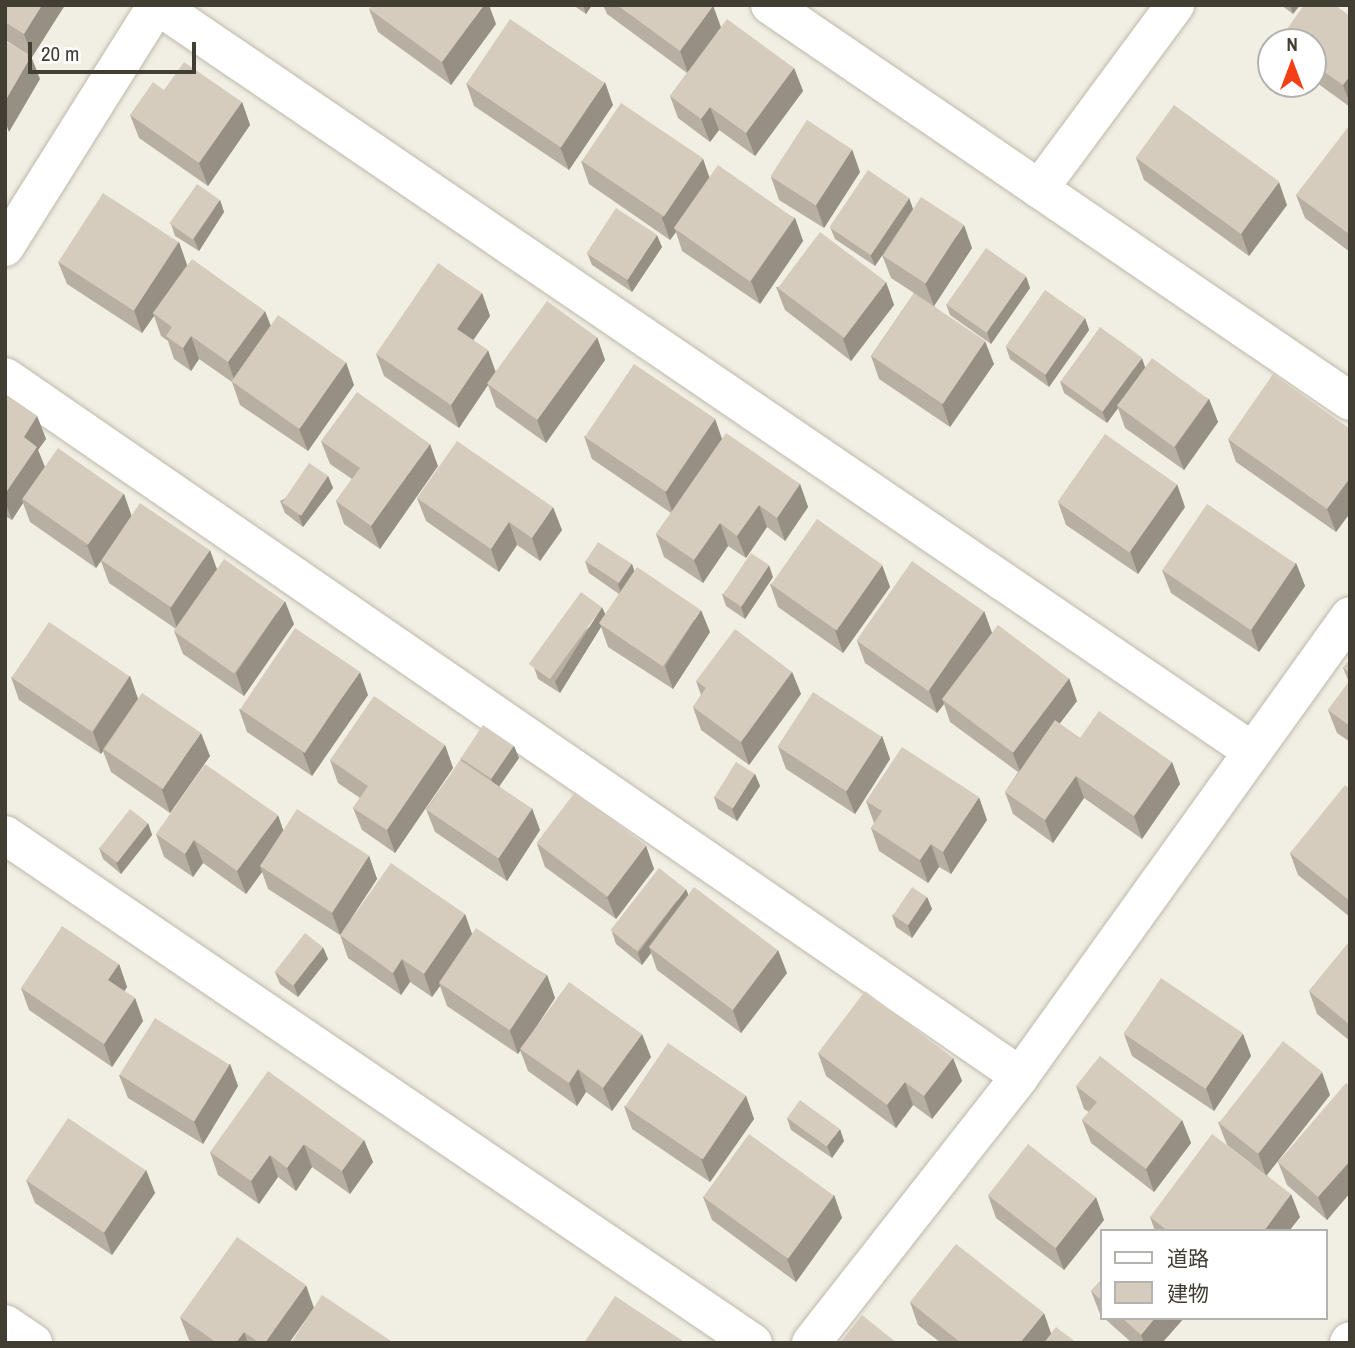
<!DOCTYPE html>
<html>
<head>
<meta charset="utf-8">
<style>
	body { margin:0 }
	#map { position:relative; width:1355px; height:1348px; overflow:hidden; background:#f1eee4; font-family:"Archivo Narrow","Noto Sans JP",sans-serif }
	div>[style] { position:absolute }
	.roads { filter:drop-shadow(0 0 2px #bfb8aa) drop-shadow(0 0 2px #bfb8aa) }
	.minor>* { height:38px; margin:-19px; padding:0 19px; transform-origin:19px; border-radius:19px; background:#fff }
	.tertiary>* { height:38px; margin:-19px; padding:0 19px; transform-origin:19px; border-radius:19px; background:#fff }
	.wall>* { inset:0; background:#b8afa3 }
	.shaded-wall>* { inset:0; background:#968f84 }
	.building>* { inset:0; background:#d6ccbd; transform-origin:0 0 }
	span { translate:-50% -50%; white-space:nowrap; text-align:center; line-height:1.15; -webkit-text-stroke:5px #fff; paint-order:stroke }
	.frame { position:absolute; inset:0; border:7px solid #433e34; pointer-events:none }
	.legend { position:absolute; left:1100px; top:1229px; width:228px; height:91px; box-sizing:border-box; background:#fff; border:2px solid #b4b2ae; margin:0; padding:9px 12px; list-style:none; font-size:21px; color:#433e34 }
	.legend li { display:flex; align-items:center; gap:14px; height:35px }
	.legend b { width:35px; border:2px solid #b4b2ae }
	.north { position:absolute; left:1257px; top:28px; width:70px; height:70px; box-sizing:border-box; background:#fff; border:2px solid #b4b2ae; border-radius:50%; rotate:0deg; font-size:19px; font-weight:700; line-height:28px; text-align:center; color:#433e34 }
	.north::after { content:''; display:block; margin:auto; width:24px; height:32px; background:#f43e18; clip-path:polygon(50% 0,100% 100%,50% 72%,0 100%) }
	.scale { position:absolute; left:28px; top:42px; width:168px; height:32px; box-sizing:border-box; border:4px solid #433e34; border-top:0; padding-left:9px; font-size:21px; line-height:24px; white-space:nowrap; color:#433e34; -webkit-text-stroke:5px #fff; paint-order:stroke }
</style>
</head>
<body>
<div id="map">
	<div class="roads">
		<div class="minor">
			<i style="left:157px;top:5px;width:1325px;rotate:34.27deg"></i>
			<i style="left:770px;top:5px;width:702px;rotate:34.32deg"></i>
			<i style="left:1039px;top:189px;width:229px;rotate:-53.5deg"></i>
			<i style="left:5px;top:247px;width:286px;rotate:-57.9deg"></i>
			<i style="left:5px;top:377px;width:1232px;rotate:34.55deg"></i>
			<i style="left:5px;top:835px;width:904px;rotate:34.18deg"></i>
			<i style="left:5px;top:1324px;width:34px;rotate:34deg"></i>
			<i style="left:811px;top:1343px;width:339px;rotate:-51.9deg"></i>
			<i style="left:1020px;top:1076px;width:566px;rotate:-54.34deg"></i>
		</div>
		<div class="tertiary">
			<i style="left:1349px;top:1343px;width:2px;rotate:-63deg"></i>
		</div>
	</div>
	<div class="wall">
		<i style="clip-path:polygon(5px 5px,65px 5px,32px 57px,5px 40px)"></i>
		<i style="clip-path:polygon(573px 5px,592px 5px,586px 14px)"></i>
		<i style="clip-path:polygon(603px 5px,713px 5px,721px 27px,794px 68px,803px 91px,755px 156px,719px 130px,710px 142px,678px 118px,670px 96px,687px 73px,607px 14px)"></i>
		<i style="clip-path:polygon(1281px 5px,1300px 5px,1293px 14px)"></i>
		<i style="clip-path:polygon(369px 9px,496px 24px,451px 85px,378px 32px)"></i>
		<i style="clip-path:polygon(1350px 16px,1350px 107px,1313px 80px,1313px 42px,1281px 42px,1280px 39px)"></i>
		<i style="clip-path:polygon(466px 83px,613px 105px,569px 170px,474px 106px)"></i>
		<i style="clip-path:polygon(164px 90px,242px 102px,250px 125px,208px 186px,139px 138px,130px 115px)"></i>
		<i style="clip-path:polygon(1350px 128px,1350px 252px,1305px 218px,1296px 195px)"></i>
		<i style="clip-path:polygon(1136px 158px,1287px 205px,1249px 256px,1144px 180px)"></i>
		<i style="clip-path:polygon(703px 159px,709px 177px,795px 218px,803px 241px,760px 304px,682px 251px,676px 232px,670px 240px,589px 184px,581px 161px)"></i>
		<i style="clip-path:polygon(860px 172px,824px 228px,779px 200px,771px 177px)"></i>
		<i style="clip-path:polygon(909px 198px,913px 209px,972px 248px,934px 306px,994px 364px,950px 427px,879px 379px,871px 356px,914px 293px,891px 278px,882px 255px,894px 237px,875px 266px,835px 239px,830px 227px)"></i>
		<i style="clip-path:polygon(220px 200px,224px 212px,199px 251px,175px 236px,171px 224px)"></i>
		<i style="clip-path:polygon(179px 242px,187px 265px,271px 326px,354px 385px,308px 451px,240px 405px,232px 382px,199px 359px,191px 371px,174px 359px,168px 341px,161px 336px,154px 316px,142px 333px,67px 284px,58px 262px)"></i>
		<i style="clip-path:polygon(662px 247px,632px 292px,592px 265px,587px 253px)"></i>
		<i style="clip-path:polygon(886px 282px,894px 305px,851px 361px,785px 310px,776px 287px)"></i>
		<i style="clip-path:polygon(1030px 288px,991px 344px,950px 315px,946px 304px)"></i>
		<i style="clip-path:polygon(482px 293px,490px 316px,473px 340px,496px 372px,597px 337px,605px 360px,546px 443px,496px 407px,488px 385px,459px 428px,384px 376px,376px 354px)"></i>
		<i style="clip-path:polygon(1085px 318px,1089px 330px,1049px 387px,1010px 359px,1006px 347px)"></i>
		<i style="clip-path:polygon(1145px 367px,1209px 399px,1218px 422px,1184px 470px,1125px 428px,1118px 408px,1107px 423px,1064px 393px,1060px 381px)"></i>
		<i style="clip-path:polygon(5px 394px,37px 416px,46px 439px,38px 450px,45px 467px,124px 494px,131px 516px,217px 569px,294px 624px,244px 696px,183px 654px,174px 631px,176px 629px,109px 583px,101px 561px,96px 568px,30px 522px,23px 503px,12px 520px,5px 516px)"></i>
		<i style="clip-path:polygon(715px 419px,722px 439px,800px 484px,808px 507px,785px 541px,767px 527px,746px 558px,728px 546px,703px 583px,664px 557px,656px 534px,671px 513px,592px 459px,584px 436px)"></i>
		<i style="clip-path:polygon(1350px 429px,1350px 513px,1336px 532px,1236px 462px,1228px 439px)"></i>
		<i style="clip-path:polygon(321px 441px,438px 466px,380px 549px,344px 524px,336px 501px,352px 479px,330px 464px)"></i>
		<i style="clip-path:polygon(328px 476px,333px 488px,303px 527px,285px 513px,280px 501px)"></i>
		<i style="clip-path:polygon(417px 498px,562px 530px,540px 561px,517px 545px,499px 572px,426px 521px)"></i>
		<i style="clip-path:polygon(1058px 502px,1185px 507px,1138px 574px,1066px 525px)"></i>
		<i style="clip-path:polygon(585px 561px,632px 564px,634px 571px,710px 632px,673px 689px,608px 647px,601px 627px,560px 693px,538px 679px,534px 667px,606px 615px,619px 594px,589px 573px)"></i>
		<i style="clip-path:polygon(1296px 563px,1305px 586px,1259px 652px,1171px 593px,1162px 570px)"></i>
		<i style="clip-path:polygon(882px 565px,890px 587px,843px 653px,778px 607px,770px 584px)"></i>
		<i style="clip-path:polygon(773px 577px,745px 619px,726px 606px,722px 594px)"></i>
		<i style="clip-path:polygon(984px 611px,992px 633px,1077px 701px,1059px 724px,1080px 738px,1172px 762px,1180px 784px,1142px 839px,1084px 798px,1053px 843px,1013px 814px,1005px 792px,1018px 772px,950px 722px,944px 704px,937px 713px,865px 663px,857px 641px)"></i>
		<i style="clip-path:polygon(1350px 659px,1350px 742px,1337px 733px,1328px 710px,1349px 682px,1343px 668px)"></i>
		<i style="clip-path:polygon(792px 672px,801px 694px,749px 765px,701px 730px,693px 707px,701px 695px,696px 681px)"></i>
		<i style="clip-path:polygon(130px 676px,138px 699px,210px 756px,170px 813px,111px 772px,103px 751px,101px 754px,19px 700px,11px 677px)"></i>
		<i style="clip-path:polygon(368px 695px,312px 776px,247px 732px,239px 709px)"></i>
		<i style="clip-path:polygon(882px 736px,890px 759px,855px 814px,786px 769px,778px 747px)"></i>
		<i style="clip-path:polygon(445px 745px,453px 768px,395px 853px,362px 830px,353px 808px,360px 798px,338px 783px,330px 760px)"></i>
		<i style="clip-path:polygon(514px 746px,519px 758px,499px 786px,540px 830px,507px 881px,435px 832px,426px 809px,461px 760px,460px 758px)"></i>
		<i style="clip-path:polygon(755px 774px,760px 786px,737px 821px,718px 809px,714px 797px)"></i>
		<i style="clip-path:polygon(1350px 789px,1350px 917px,1298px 875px,1290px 853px)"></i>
		<i style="clip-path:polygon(866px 801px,987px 820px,951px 874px,939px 867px,928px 883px,879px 851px,871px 828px,874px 823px)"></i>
		<i style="clip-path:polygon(148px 823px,152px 835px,121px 874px,103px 859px,99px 848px)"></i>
		<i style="clip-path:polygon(283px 830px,369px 856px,377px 879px,351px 919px,465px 914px,472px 934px,547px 975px,555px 998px,539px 1023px,651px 1057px,612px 1111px,586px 1092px,577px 1106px,528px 1071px,520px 1050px,518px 1054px,447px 1006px,440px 986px,432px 997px,410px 982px,401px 995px,348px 958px,340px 935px,268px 889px,262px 872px,246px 894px,203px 863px,193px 877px,164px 857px,156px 834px)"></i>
		<i style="clip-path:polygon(537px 844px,646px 846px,654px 869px,616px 919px,545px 867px)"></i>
		<i style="clip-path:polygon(689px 895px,787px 973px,741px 1033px,657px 970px,651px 953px,642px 965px,616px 944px,612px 932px)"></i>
		<i style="clip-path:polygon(927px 897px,932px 909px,912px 938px,896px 927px,892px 915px)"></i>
		<i style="clip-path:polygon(1350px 941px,1350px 1041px,1317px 1014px,1309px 991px)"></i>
		<i style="clip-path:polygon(328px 959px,298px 997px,280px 984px,275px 972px)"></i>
		<i style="clip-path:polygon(119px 964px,127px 987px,124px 991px,135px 998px,143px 1021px,112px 1067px,29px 1010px,21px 988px)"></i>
		<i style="clip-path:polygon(1124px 1034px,1243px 1034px,1251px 1056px,1214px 1111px,1132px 1056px)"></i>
		<i style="clip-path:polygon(818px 1053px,953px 1058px,962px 1081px,932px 1119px,913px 1105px,896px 1128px,826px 1076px)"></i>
		<i style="clip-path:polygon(230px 1064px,238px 1086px,203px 1144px,128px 1098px,119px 1075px)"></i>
		<i style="clip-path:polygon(1076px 1086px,1182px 1120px,1191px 1143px,1154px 1192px,1091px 1143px,1082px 1120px,1089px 1112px,1084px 1109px)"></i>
		<i style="clip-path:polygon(1350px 1086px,1350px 1193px,1327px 1220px,1287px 1185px,1278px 1162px)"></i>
		<i style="clip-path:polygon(1330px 1095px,1267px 1175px,1300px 1217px,1289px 1231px,1155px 1231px,1150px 1217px,1253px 1165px,1227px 1145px,1218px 1122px)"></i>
		<i style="clip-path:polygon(746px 1096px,754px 1119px,710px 1182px,632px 1129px,624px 1106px)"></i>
		<i style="clip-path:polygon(787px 1118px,844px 1141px,832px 1158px,791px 1130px)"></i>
		<i style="clip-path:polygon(364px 1140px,373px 1162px,350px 1194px,312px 1167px,296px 1191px,278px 1177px,259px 1204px,218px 1175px,210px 1152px)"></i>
		<i style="clip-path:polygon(146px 1170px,155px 1193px,112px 1255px,35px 1203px,26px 1180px)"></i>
		<i style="clip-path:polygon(834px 1195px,842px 1218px,796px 1282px,712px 1220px,703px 1197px)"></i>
		<i style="clip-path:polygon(988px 1195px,1104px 1220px,1064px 1270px,996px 1218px)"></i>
		<i style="clip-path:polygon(1101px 1280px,1101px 1316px,1100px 1314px,1091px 1291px)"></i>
		<i style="clip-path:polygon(910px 1302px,1051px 1334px,1077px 1343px,941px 1343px,918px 1325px)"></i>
		<i style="clip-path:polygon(314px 1307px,289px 1343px,193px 1343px,189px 1340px,180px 1317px)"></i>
		<i style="clip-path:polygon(1104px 1318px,1184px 1318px,1162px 1343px,1132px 1343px)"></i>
	</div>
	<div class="shaded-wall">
		<i style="clip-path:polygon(42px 5px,65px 5px,32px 57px,24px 34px)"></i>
		<i style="clip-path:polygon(484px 5px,489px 5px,496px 24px,451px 85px,442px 62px)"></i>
		<i style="clip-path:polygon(583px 5px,592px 5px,586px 14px)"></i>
		<i style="clip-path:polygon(1290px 5px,1300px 5px,1293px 14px)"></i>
		<i style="clip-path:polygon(713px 6px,721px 28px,688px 73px,680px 51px)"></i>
		<i style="clip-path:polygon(31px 56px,40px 79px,9px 132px,5px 121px,5px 101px)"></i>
		<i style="clip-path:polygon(794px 68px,803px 91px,755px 156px,746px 133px)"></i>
		<i style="clip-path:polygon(1350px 76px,1350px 104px,1343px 85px)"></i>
		<i style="clip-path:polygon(605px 82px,613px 105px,569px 170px,560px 147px)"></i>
		<i style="clip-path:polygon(242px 102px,250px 125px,208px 186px,199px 163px)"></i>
		<i style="clip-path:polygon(710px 107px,719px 130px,710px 142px,701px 119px)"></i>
		<i style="clip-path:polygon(852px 149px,860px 172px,824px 228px,816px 205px)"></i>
		<i style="clip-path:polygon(703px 159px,711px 182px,674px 228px,676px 232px,670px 240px,662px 218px)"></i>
		<i style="clip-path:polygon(1279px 182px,1287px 205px,1249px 256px,1241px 233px)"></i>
		<i style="clip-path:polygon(909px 198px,913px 209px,875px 266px,870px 254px)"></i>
		<i style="clip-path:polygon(220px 200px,224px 212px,199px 251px,194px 239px)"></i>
		<i style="clip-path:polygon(795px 218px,803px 241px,760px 304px,751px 281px)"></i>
		<i style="clip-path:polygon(964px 225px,972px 248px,934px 306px,925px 283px)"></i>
		<i style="clip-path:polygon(657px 235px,662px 247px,632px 292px,627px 280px)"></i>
		<i style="clip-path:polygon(179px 242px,187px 265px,153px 313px,154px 316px,142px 333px,134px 310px)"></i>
		<i style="clip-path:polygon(1026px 276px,1030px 288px,991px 344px,987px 332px)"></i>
		<i style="clip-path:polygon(886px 282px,894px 305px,851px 361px,843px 339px)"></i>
		<i style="clip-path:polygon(482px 293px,490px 316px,465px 352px,457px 329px)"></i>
		<i style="clip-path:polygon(265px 311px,274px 334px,236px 385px,228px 362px)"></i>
		<i style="clip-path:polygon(1085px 318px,1089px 330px,1049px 387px,1045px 375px)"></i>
		<i style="clip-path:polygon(191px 336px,199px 359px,191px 371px,183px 348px)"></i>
		<i style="clip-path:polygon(597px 337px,605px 360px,546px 443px,537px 420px)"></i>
		<i style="clip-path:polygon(985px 341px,994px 364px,950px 427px,942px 404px)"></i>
		<i style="clip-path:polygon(488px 350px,496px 373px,459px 428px,451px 405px)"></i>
		<i style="clip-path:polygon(1142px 358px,1146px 370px,1117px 405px,1118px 408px,1107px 423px,1102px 411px)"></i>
		<i style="clip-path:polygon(346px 362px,354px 385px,308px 451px,299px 429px)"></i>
		<i style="clip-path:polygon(1209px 399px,1218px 422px,1184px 470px,1175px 447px)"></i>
		<i style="clip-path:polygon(37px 416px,46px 439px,38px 450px,46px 470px,22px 499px,23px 503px,12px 520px,5px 502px,5px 494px,24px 437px)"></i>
		<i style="clip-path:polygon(715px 419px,723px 442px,673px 514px,665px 491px)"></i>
		<i style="clip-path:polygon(430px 444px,438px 466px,380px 549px,371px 526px)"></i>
		<i style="clip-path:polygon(328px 476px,333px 488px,303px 527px,299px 516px)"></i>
		<i style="clip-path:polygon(1350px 478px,1350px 513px,1336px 532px,1327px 509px)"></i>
		<i style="clip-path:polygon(800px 484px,808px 507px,785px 541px,777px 518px)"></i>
		<i style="clip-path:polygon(1177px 484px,1185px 507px,1138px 574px,1130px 551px)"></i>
		<i style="clip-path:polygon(124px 494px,132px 517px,96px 568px,87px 545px)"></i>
		<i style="clip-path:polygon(759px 505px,767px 527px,746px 558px,737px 536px)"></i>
		<i style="clip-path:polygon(553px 507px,562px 530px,540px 561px,532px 538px)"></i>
		<i style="clip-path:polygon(509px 522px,517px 545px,499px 572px,491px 549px)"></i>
		<i style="clip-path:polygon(720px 523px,728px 546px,703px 583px,694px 560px)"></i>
		<i style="clip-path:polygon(210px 550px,218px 572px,178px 631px,170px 608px)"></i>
		<i style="clip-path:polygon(1296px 563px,1305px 586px,1259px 652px,1251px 629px)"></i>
		<i style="clip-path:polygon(632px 564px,636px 576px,622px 596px,618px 584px)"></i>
		<i style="clip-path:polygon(769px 565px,773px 577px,745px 619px,741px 607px)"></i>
		<i style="clip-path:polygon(882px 565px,890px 587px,843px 653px,835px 630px)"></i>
		<i style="clip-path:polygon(285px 601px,294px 624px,244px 696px,236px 673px)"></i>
		<i style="clip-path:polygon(602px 607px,607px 618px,600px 624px,601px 627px,560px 693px,555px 682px)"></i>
		<i style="clip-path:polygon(701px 610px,710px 632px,673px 689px,665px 666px)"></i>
		<i style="clip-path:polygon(984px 611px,992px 633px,942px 699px,944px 704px,937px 713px,929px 690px)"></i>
		<i style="clip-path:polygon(360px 672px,368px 695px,312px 776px,303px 753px)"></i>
		<i style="clip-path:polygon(792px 672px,801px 694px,749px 765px,741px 742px)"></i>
		<i style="clip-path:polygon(130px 676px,138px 699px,103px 749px,103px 751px,101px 754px,93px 732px)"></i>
		<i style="clip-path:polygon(1069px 678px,1077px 701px,1021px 774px,1012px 751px)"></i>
		<i style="clip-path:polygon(201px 733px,210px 756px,170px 813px,162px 790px)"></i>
		<i style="clip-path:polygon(882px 736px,890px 759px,855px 814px,846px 792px)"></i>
		<i style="clip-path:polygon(445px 745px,453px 768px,395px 853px,387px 830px)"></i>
		<i style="clip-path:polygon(514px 746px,519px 758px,496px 791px,491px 779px)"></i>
		<i style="clip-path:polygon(1172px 762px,1180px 784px,1142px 839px,1134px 816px)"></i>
		<i style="clip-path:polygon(755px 774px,760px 786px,737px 821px,732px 809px)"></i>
		<i style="clip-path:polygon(1076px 776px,1084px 798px,1053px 843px,1045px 820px)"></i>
		<i style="clip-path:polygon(979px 797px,987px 820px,951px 874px,943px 852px)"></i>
		<i style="clip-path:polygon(532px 808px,540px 830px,507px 881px,498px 858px)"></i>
		<i style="clip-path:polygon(278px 815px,286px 838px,260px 866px,262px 872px,246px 894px,237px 871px)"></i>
		<i style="clip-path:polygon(148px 823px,152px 835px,121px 874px,116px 862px)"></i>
		<i style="clip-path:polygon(194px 840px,203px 863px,193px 877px,185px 854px)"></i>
		<i style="clip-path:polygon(931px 844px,939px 867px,928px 883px,920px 860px)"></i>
		<i style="clip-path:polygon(646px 846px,654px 869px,616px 919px,607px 897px)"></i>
		<i style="clip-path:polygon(369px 856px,377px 879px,340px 935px,332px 913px)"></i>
		<i style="clip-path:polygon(686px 889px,691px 901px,649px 947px,651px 953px,642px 965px,638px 953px)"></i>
		<i style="clip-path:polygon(927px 897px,932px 909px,912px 938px,908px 926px)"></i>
		<i style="clip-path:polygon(465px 914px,473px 937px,439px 983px,440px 986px,432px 997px,424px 974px)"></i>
		<i style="clip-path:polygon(323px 947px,328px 959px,298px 997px,294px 985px)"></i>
		<i style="clip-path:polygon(778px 950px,787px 973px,741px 1033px,733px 1010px)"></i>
		<i style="clip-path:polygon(402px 959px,410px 982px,401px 995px,393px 973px)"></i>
		<i style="clip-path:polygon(119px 964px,127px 987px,117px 1003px,108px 980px)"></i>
		<i style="clip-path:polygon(547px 975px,555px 998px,518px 1054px,510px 1031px)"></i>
		<i style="clip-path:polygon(135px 998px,143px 1021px,112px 1067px,104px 1044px)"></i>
		<i style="clip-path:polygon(642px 1034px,651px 1057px,612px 1111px,603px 1088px)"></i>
		<i style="clip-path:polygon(1243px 1034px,1251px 1056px,1214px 1111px,1206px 1088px)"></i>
		<i style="clip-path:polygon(953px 1058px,962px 1081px,932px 1119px,924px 1096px)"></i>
		<i style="clip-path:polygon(230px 1064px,238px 1086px,203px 1144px,194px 1121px)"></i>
		<i style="clip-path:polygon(578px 1069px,586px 1092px,577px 1106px,569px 1083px)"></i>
		<i style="clip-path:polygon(1322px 1072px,1330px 1095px,1266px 1176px,1258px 1153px)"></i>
		<i style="clip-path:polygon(905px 1082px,913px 1105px,896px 1128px,887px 1105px)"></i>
		<i style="clip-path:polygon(746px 1096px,754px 1119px,710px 1182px,701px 1159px)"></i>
		<i style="clip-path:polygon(1182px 1120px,1191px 1143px,1154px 1192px,1146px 1169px)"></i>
		<i style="clip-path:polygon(840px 1129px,844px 1141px,832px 1158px,827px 1146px)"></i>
		<i style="clip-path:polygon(364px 1140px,373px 1162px,350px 1194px,342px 1171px)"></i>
		<i style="clip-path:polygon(304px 1144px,312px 1167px,296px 1191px,287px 1168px)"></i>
		<i style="clip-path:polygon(270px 1155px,278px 1177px,259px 1204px,251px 1181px)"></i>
		<i style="clip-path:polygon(1350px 1161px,1350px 1193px,1327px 1220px,1318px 1197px)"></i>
		<i style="clip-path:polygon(146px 1170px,155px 1193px,112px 1255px,104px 1232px)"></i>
		<i style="clip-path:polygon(1291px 1194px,1300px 1217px,1289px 1231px,1264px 1231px)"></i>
		<i style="clip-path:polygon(834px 1195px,842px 1218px,796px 1282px,787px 1259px)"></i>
		<i style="clip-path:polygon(1096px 1197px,1104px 1220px,1064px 1270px,1055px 1247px)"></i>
		<i style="clip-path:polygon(306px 1285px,314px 1308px,289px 1343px,265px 1343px)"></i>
		<i style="clip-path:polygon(1044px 1313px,1052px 1336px,1046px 1343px,1020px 1343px)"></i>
		<i style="clip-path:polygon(1155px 1318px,1184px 1318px,1162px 1343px,1144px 1343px,1141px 1335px)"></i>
		<i style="clip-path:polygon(244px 1332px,248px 1343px,236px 1343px)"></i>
	</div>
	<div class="building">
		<i style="clip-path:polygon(5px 5px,42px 5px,24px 34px,5px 22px)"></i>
		<i style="clip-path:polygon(372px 5px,484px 5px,442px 62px,369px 9px)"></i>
		<i style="clip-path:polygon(617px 5px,713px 5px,713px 6px,680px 51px)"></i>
		<i style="clip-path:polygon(1304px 5px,1335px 5px,1350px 16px,1350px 76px,1343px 85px,1313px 64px,1313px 42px,1283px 42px,1280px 39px)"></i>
		<i style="left:510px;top:19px;width:114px;height:78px;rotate:34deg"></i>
		<i style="clip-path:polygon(727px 19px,794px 68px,746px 133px,710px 107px,701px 119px,670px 96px)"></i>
		<i style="clip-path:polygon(5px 41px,31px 56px,5px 101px)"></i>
		<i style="clip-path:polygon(184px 62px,242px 102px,199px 163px,130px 115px,153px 82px,164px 90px)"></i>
		<i style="left:621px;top:103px;width:99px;height:70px;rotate:34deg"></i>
		<i style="left:1174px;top:105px;width:130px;height:65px;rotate:36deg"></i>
		<i style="left:807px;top:120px;width:54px;height:67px;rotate:33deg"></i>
		<i style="clip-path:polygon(1348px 127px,1350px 128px,1349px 234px,1296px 195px)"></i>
		<i style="left:718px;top:165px;width:93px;height:77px;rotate:35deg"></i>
		<i style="left:868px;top:170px;width:50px;height:69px;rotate:34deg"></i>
		<i style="left:197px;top:184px;width:28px;height:48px;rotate:35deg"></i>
		<i style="left:103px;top:193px;width:90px;height:82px;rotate:33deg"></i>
		<i style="left:921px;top:197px;width:51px;height:70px;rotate:33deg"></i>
		<i style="left:616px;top:208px;width:49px;height:54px;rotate:33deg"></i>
		<i style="left:820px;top:232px;width:83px;height:70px;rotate:37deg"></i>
		<i style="left:986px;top:248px;width:49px;height:69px;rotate:35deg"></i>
		<i style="clip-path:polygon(192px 259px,265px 311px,228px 362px,191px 336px,183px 348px,166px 336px,172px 327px,153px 313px)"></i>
		<i style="clip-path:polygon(438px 263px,482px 293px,457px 329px,488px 350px,451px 405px,376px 354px)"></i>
		<i style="left:1045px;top:290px;width:49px;height:69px;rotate:35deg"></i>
		<i style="left:914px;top:293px;width:86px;height:76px;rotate:34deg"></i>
		<i style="left:547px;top:301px;width:62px;height:102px;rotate:36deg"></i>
		<i style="left:278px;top:315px;width:83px;height:81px;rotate:35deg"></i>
		<i style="left:1100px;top:327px;width:52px;height:67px;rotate:36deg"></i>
		<i style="left:1152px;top:358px;width:70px;height:59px;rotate:36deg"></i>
		<i style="left:634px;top:364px;width:98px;height:88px;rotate:34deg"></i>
		<i style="clip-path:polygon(1273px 374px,1350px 429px,1350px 478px,1327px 509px,1228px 439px)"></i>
		<i style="clip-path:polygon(357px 392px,430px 444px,371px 526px,336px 501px,360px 468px,321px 441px)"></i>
		<i style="clip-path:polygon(5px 394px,37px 416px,24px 437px,37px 447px,5px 494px)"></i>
		<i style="clip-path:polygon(726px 433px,800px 484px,777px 518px,759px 505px,737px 536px,720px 523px,694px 560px,656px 534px)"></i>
		<i style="left:1105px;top:434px;width:88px;height:83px;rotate:35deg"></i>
		<i style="clip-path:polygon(457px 441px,553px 507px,532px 538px,509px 522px,491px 549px,417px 498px)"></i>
		<i style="left:58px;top:448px;width:80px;height:62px;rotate:35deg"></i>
		<i style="left:309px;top:463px;width:23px;height:48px;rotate:34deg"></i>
		<i style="left:140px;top:503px;width:84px;height:69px;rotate:34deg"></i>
		<i style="left:1207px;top:504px;width:107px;height:80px;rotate:34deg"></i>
		<i style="left:817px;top:519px;width:80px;height:80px;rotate:35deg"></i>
		<i style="left:598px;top:542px;width:40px;height:23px;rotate:33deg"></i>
		<i style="left:751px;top:553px;width:22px;height:50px;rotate:34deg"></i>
		<i style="left:224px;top:559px;width:74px;height:88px;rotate:35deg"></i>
		<i style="left:912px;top:561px;width:88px;height:97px;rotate:35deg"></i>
		<i style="left:637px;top:567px;width:77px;height:68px;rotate:34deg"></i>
		<i style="left:581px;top:592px;width:26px;height:89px;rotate:36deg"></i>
		<i style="left:49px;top:622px;width:97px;height:67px;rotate:34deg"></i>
		<i style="left:998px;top:625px;width:89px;height:93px;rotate:37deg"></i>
		<i style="left:295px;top:628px;width:78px;height:98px;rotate:34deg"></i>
		<i style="clip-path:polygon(735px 629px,792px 672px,741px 742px,693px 707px,706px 688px,696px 681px)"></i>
		<i style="clip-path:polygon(1350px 659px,1350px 673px,1343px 668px)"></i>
		<i style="clip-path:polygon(1350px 680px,1350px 726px,1328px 710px)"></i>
		<i style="left:813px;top:692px;width:82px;height:65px;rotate:33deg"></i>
		<i style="left:142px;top:693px;width:71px;height:68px;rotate:34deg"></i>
		<i style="clip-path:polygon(374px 696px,445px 745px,387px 830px,353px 808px,368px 786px,330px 760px)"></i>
		<i style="clip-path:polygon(1099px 711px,1172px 762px,1134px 816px,1076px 776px,1045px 820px,1005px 792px,1055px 720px,1080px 738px)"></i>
		<i style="left:483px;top:725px;width:37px;height:40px;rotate:34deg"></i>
		<i style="clip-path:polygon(902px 747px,979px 797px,943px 852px,931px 844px,920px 860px,871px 828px,882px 811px,866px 801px)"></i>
		<i style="left:460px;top:760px;width:87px;height:60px;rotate:34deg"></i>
		<i style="left:736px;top:762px;width:22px;height:41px;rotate:32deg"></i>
		<i style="clip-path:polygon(205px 764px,278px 815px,237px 871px,194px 840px,185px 854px,156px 834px)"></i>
		<i style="clip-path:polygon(1345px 785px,1350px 789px,1350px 901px,1290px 853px)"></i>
		<i style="left:575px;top:792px;width:89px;height:64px;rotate:37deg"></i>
		<i style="left:130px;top:809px;width:23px;height:50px;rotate:38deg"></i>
		<i style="left:297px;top:809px;width:86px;height:68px;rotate:33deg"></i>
		<i style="clip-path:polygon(391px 863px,465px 914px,424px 974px,402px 959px,393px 973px,340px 935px)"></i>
		<i style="left:659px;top:868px;width:34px;height:79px;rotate:38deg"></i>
		<i style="left:694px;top:887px;width:105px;height:75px;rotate:37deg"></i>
		<i style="left:912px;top:887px;width:18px;height:34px;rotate:34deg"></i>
		<i style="clip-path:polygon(62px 926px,119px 964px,108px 980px,135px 998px,104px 1044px,21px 988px)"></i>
		<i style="left:476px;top:928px;width:85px;height:66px;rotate:34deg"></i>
		<i style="left:305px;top:933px;width:23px;height:49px;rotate:38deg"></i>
		<i style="clip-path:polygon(1350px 941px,1350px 1025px,1309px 991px)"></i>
		<i style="left:1161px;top:978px;width:99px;height:67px;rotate:34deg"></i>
		<i style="clip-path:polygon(569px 982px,642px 1034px,603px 1088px,578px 1069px,569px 1083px,520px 1049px)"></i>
		<i style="clip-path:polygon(865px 991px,953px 1058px,924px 1096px,905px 1082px,887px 1105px,818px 1053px)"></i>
		<i style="left:155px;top:1018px;width:88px;height:67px;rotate:32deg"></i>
		<i style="left:1283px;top:1041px;width:50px;height:104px;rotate:38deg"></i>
		<i style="left:668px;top:1043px;width:94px;height:77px;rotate:34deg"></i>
		<i style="clip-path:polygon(1100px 1056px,1182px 1120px,1146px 1169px,1082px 1120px,1097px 1102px,1076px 1086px)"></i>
		<i style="clip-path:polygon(268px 1071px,364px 1140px,342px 1171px,304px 1144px,287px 1168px,270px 1155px,251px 1181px,210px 1152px)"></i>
		<i style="clip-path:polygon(1346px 1083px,1350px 1086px,1350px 1161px,1318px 1197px,1278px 1162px)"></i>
		<i style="left:800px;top:1100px;width:49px;height:22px;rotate:36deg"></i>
		<i style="left:68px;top:1118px;width:94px;height:75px;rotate:34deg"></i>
		<i style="left:749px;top:1134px;width:105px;height:78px;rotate:36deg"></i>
		<i style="clip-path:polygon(1212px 1134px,1291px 1194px,1264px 1231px,1168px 1231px,1150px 1217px)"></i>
		<i style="left:1028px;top:1144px;width:86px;height:65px;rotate:38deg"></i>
		<i style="clip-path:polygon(237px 1237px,306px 1285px,265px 1343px,260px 1343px,244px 1332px,236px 1343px,217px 1343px,180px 1317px)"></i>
		<i style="clip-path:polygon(956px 1244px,1044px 1313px,1020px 1343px,961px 1343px,910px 1302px)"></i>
		<i style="clip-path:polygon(1101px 1280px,1101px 1300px,1091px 1291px)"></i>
		<i style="clip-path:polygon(322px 1295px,394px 1343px,291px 1343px)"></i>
		<i style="clip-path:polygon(615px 1296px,686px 1343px,584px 1343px)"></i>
		<i style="clip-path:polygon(862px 1315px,897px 1343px,840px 1343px)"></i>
		<i style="clip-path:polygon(1122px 1318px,1155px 1318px,1141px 1335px)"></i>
		<i style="clip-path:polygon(1056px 1327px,1077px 1343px,1044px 1343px)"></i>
	</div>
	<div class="frame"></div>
	<ul class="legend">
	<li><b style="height:9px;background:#fff"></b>道路</li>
	<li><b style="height:19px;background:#d6ccbd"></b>建物</li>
	</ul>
	<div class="north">N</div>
	<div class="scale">20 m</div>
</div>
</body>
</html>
